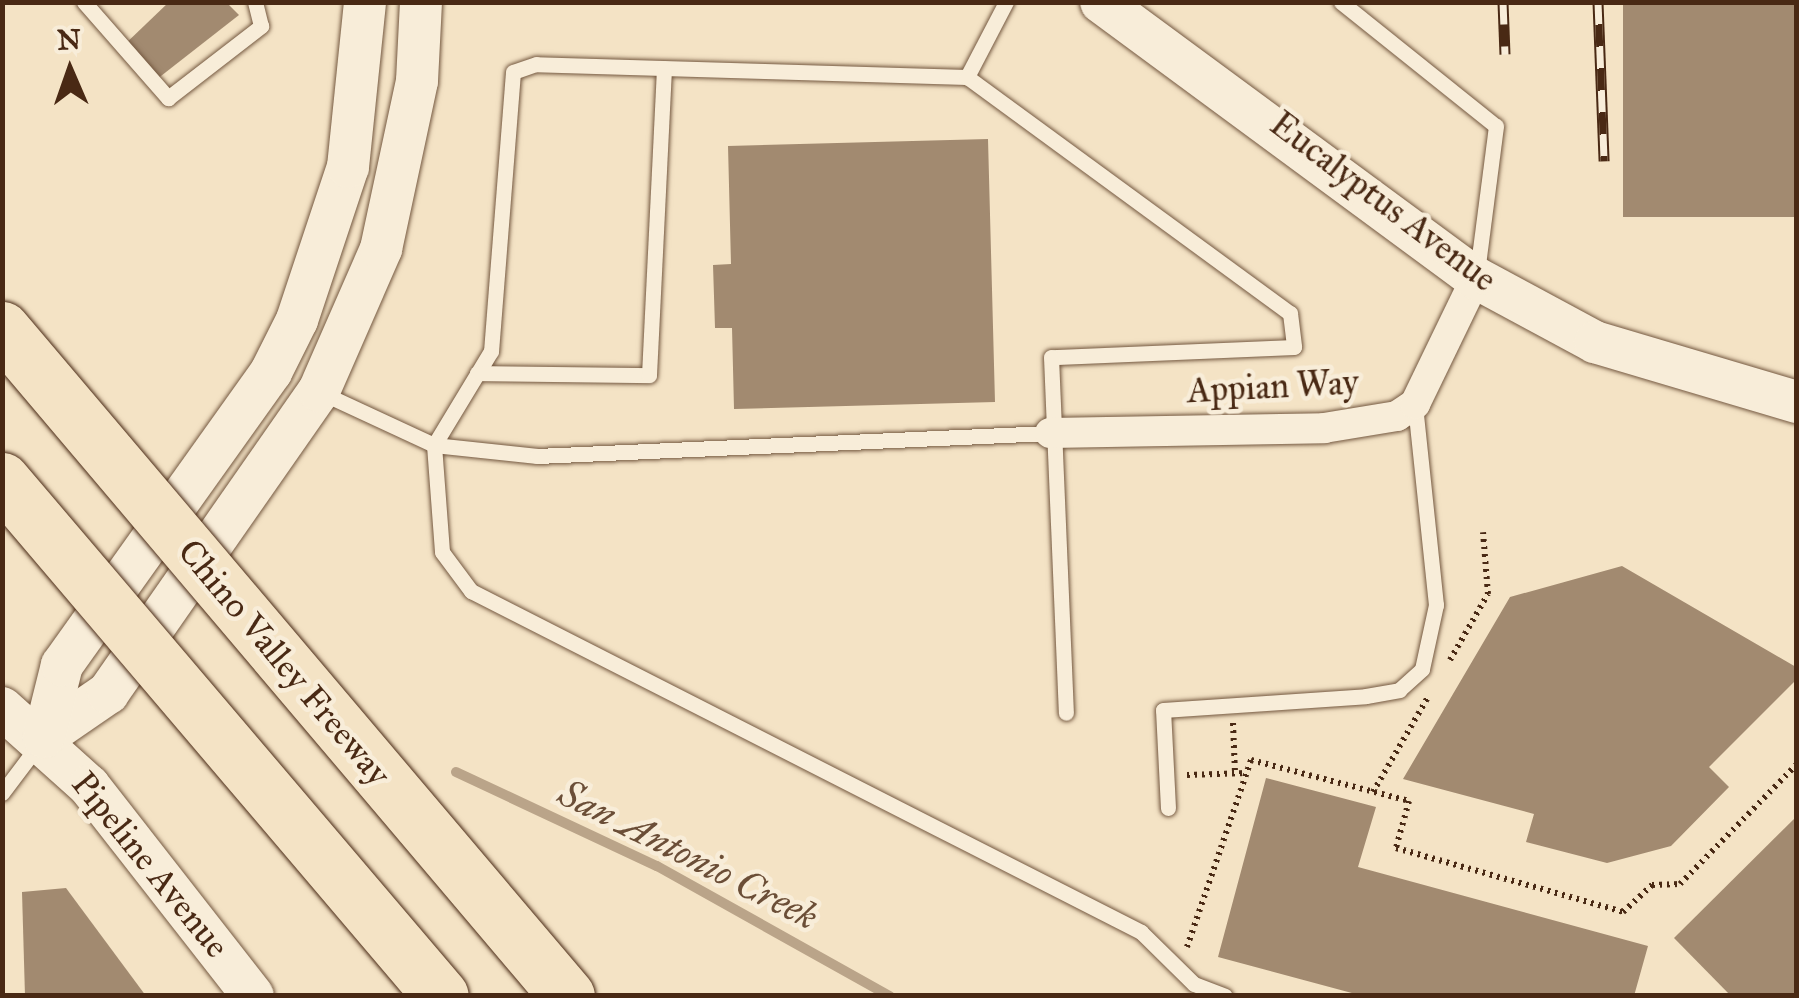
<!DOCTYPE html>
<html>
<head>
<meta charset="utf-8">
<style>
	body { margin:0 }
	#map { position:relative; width:1799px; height:998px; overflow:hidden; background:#f4e3c5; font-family:"IM FELL Great Primer",serif }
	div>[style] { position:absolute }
	.stream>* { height:10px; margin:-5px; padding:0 5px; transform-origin:5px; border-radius:5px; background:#baa489 }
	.building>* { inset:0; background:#a28a70; transform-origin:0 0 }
	.path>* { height:6px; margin-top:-3px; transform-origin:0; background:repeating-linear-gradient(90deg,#492914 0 2.5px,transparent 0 7.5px) }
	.roads { filter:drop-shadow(0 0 2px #745840) drop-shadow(0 0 2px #745840) }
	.lane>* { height:15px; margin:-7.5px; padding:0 7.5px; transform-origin:7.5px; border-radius:7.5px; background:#f8edd9 }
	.street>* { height:30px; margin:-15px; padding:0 15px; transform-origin:15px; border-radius:15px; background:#f8edd9 }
	.secondary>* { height:42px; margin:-21px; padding:0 21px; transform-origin:21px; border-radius:21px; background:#f8edd9 }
	.rail>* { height:11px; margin-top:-5.5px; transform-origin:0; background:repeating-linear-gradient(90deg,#f8edd9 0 22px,#492914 0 44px); box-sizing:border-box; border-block:2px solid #492914 }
	.bridges { filter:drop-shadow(0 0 2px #492914) drop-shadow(0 0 2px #492914) }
	.highway-bridge>* { height:55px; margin:-27.5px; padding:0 27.5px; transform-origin:27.5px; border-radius:27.5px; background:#f4e3c5 }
	span { translate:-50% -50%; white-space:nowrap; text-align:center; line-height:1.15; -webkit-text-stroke:9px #f8edd9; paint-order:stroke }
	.street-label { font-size:35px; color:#492914 }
	.water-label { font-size:38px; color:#6b4e37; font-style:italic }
	.frame { position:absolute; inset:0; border:5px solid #492914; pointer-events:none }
	.north { position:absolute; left:20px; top:20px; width:100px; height:100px; -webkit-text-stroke:8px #f8edd9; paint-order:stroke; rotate:358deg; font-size:28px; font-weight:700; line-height:40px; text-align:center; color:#492914 }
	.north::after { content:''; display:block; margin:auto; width:35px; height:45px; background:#492914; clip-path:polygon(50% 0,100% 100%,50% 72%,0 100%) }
</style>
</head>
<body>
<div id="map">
	<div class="stream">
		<i style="left:456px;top:772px;width:222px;rotate:25.1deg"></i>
		<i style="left:657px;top:866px;width:267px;rotate:29.2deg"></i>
	</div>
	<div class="building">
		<i style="clip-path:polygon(169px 2px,226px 2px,239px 15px,152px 83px,122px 47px)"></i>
		<i style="left:1623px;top:2px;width:173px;height:215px"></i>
		<i style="clip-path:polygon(988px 139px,995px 402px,734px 409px,732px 328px,715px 328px,713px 265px,731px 264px,728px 146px)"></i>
		<i style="clip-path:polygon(1622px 566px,1796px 667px,1796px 680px,1709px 767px,1729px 787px,1671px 846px,1607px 863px,1526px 842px,1534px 814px,1403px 779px,1510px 597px)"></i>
		<i style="clip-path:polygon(1266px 778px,1376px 807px,1358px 867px,1648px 946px,1634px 996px,1363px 996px,1218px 957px)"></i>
		<i style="clip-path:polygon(1796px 817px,1796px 993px,1731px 996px,1674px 938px)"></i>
		<i style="clip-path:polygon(66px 888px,146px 996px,25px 996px,22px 892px)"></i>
	</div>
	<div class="path">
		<i style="left:1450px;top:660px;width:76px;rotate:-60.1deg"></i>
		<i style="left:1488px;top:594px;width:62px;rotate:-94.6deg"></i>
		<i style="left:1233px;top:723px;width:50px;rotate:87.7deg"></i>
		<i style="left:1187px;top:775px;width:60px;rotate:-1.9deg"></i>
		<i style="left:1373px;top:792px;width:110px;rotate:-59.9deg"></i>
		<i style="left:1187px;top:947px;width:198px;rotate:-71.1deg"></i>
		<i style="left:1251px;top:760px;width:163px;rotate:14.5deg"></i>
		<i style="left:1409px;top:801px;width:49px;rotate:105.5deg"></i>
		<i style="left:1396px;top:848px;width:236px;rotate:15.7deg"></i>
		<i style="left:1623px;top:912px;width:40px;rotate:-43deg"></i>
		<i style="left:1652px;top:885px;width:28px;rotate:-2deg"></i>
		<i style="left:1680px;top:884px;width:166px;rotate:-45.7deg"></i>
	</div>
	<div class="roads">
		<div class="lane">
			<i style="left:84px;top:2px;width:128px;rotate:48.8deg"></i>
			<i style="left:168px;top:98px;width:118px;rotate:-37.7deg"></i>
			<i style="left:261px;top:26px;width:25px;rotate:-104deg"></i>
			<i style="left:1006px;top:2px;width:85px;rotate:117.5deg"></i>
			<i style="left:967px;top:77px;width:431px;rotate:-178.3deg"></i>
			<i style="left:536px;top:64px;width:24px;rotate:161deg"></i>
			<i style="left:513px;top:72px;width:280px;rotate:94.5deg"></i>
			<i style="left:491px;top:351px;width:110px;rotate:121.2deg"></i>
			<i style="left:434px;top:445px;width:107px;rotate:85.7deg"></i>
			<i style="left:442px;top:552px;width:49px;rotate:53.4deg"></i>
			<i style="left:471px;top:591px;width:752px;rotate:26.97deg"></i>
			<i style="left:1141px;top:932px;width:74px;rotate:44.5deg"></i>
			<i style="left:1194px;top:984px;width:33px;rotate:21deg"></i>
			<i style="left:1341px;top:2px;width:198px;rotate:38.7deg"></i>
			<i style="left:1496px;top:126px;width:148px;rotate:97.4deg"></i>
			<i style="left:967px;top:77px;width:400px;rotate:36.2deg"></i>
			<i style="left:1290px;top:313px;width:34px;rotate:83deg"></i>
			<i style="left:1294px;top:347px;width:243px;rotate:177.6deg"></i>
			<i style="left:1051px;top:357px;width:356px;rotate:87.6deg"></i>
			<i style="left:477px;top:373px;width:172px;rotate:0.7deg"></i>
			<i style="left:649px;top:375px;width:307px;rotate:-87.2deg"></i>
			<i style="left:322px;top:393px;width:123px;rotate:24.9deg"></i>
			<i style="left:434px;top:445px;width:104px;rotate:6.1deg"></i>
			<i style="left:537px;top:456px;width:514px;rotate:-2.57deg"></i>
			<i style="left:2px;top:793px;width:61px;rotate:-52.9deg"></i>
			<i style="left:1168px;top:808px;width:98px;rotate:-92.9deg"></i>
			<i style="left:1163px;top:710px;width:203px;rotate:-3.9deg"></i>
			<i style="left:1366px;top:696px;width:34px;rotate:-10deg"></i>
			<i style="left:1399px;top:690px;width:31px;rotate:-42deg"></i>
			<i style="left:1422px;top:669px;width:66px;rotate:-77.7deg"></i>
			<i style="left:1436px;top:605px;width:202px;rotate:-96deg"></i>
		</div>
		<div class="street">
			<i style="left:1050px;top:433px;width:274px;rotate:-1deg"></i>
			<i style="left:1324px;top:428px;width:74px;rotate:-9.3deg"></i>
			<i style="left:1397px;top:416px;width:22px;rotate:-34deg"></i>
			<i style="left:1415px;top:404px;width:140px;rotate:-64.2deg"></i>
		</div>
		<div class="secondary">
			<i style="left:1101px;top:2px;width:466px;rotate:36.4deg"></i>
			<i style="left:1476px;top:278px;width:135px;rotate:28.3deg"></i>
			<i style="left:1595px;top:342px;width:210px;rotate:16.6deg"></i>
			<i style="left:2px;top:708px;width:117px;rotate:41.9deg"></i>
			<i style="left:89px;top:786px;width:266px;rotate:52deg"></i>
			<i style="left:44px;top:737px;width:78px;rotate:-34.5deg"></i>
			<i style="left:108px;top:693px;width:368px;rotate:-55.1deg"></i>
			<i style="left:319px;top:391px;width:155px;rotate:-66.4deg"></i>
			<i style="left:381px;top:249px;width:172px;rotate:-77.9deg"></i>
			<i style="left:417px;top:81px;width:79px;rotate:-87.1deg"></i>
			<i style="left:44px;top:737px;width:74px;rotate:-76deg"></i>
			<i style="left:62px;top:665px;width:360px;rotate:-54.5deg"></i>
			<i style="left:271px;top:372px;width:58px;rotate:-63.4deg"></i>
			<i style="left:297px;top:320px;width:161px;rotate:-71.6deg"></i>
			<i style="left:348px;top:167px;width:166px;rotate:-84.1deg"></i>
		</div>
	</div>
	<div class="rail">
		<i style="left:1503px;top:2px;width:52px;rotate:87.8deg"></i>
		<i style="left:1598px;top:2px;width:159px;rotate:87.8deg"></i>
	</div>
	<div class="bridges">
		<div class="highway-bridge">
			<i style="left:2px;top:329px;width:874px;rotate:49.73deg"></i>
			<i style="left:2px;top:480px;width:677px;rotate:49.61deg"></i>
		</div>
	</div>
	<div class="street-label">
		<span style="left:1383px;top:202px;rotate:37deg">Eucalyptus Avenue</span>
		<span style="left:1273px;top:387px;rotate:-3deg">Appian Way</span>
		<span style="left:284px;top:663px;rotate:50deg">Chino Valley Freeway</span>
		<span style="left:150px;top:865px;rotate:51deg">Pipeline Avenue</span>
	</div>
	<div class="water-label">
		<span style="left:688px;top:855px;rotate:27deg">San Antonio Creek</span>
	</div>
	<div class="frame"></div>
	<div class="north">N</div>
</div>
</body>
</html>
